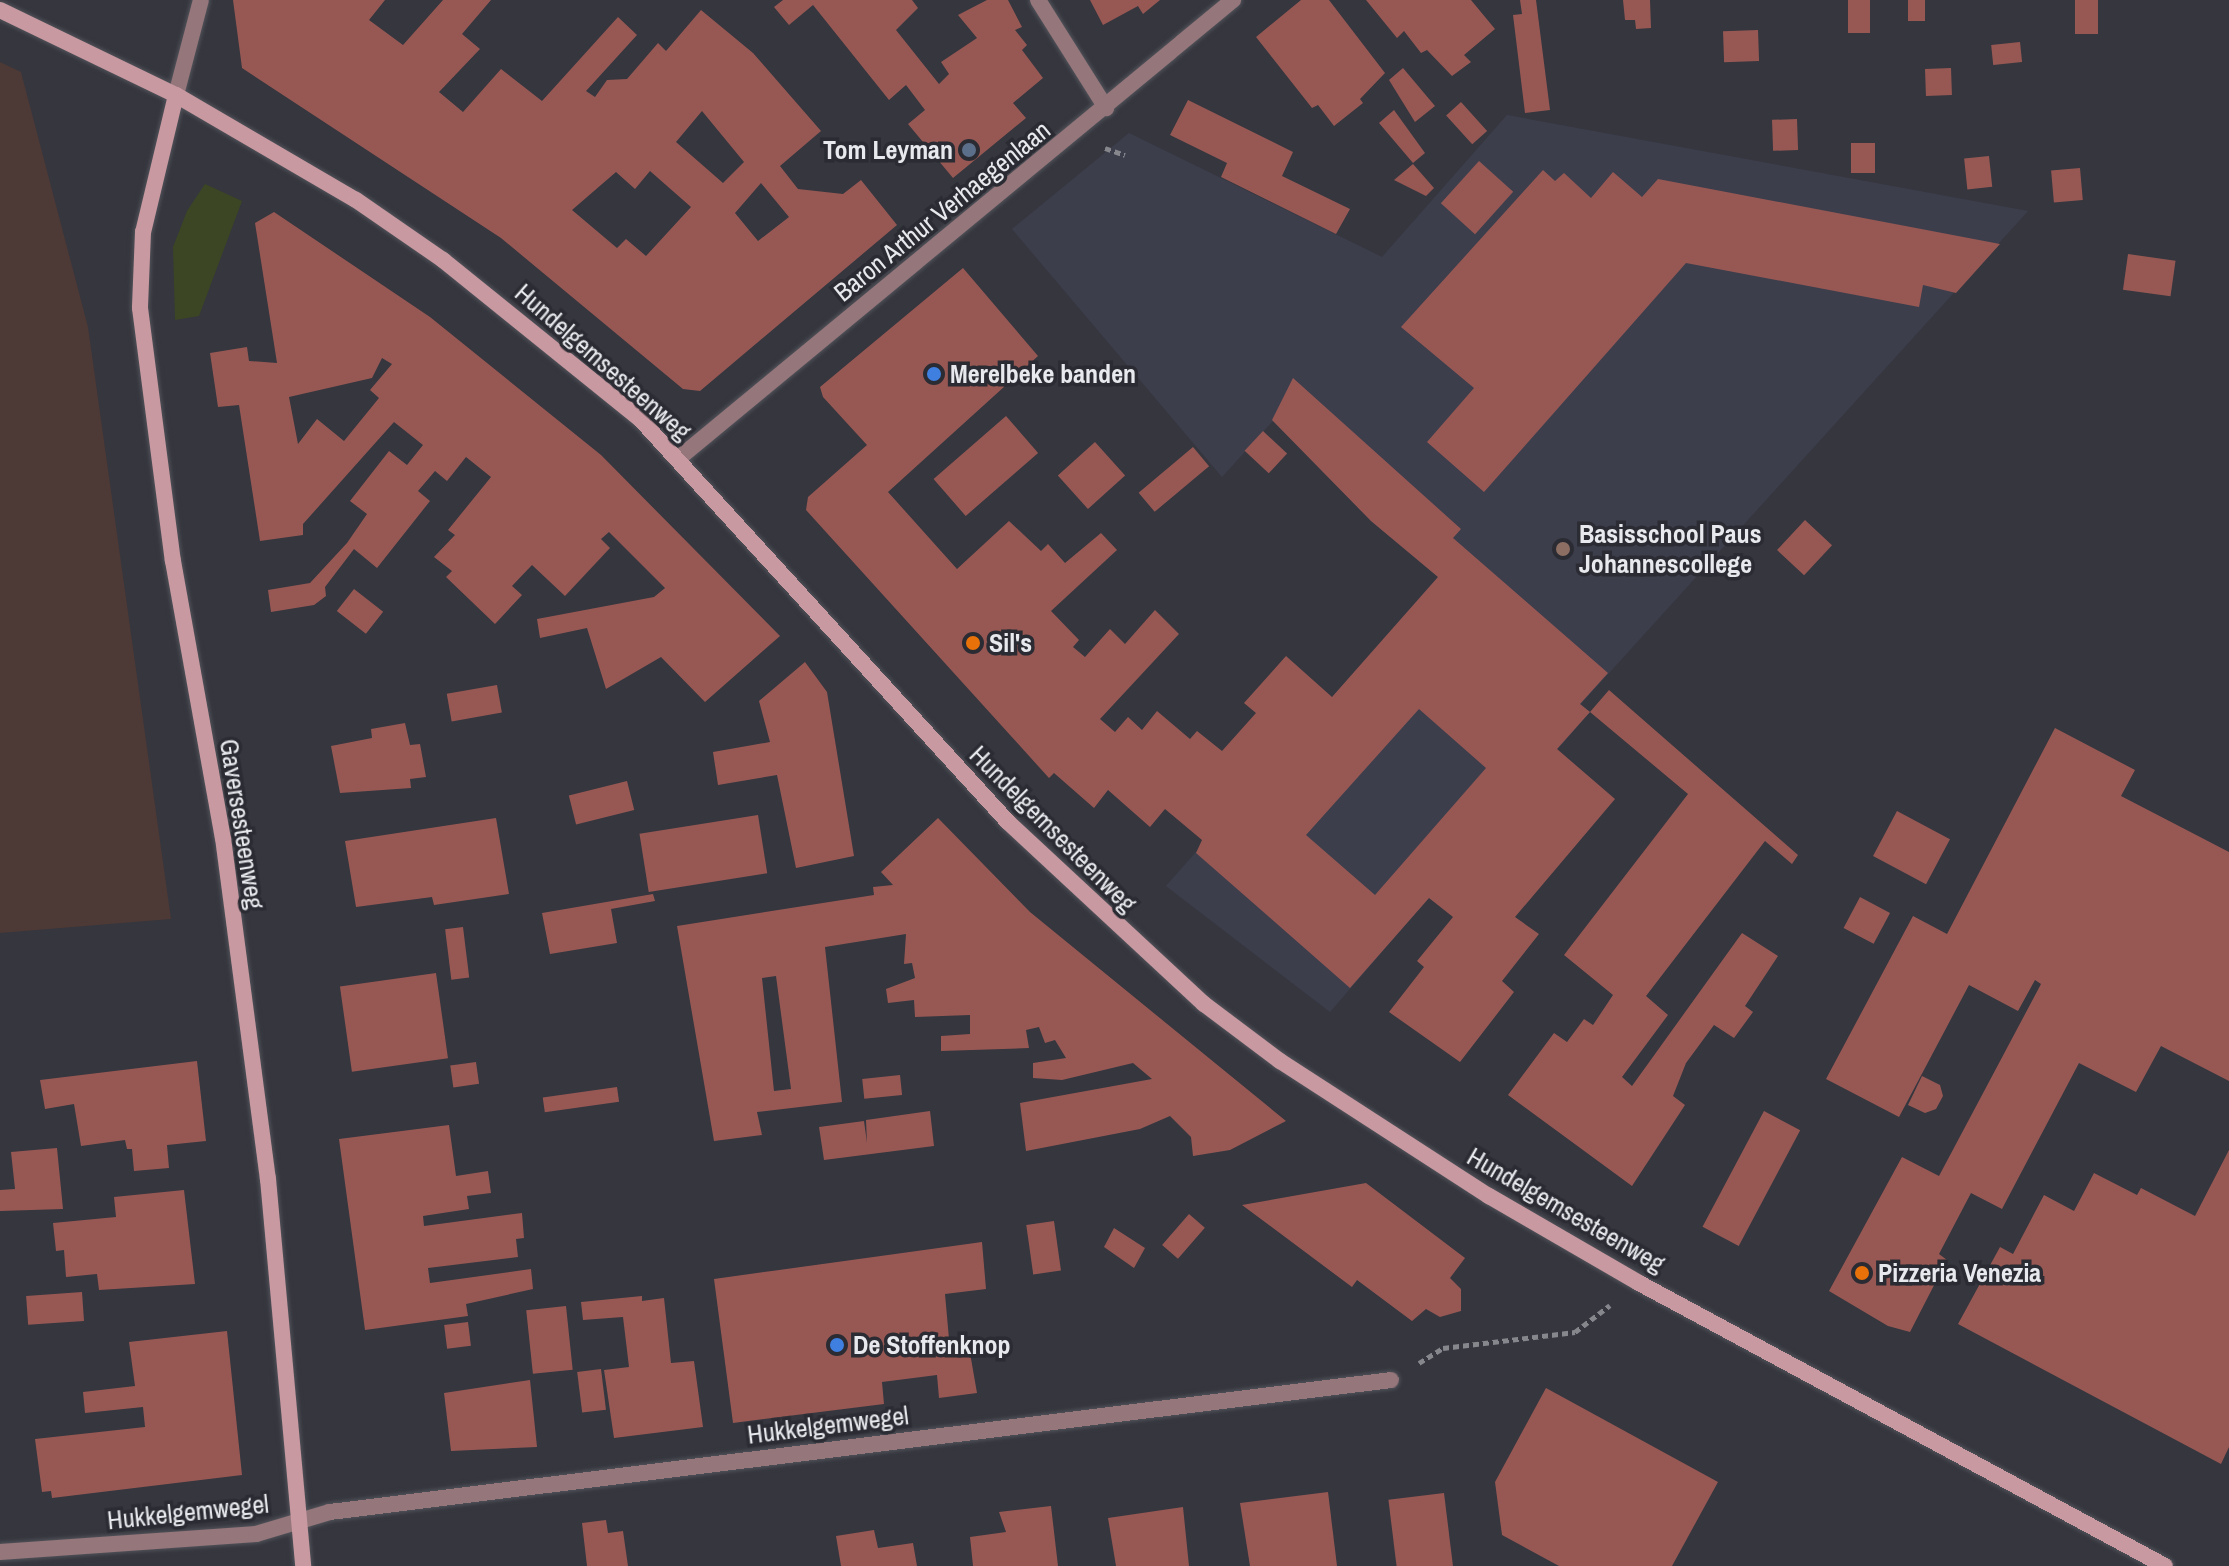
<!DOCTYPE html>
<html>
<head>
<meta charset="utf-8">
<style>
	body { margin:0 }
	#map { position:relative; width:2229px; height:1566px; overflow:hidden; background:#35363e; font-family:"Archivo Narrow",sans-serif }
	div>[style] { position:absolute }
	.commercial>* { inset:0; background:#4d3936 }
	.built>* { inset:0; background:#3d3e4c }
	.green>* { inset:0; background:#3c4624 }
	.building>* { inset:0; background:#975854; transform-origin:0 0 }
	.path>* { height:5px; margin-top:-2.5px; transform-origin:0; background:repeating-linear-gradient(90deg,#86878d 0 6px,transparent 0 10px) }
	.roads { filter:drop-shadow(0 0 2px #52535a) drop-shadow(0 0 2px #52535a) }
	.street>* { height:16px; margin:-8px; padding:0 8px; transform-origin:8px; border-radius:8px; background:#94767b }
	.secondary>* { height:16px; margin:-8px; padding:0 8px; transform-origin:8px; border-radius:8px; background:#c999a1 }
	.dots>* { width:22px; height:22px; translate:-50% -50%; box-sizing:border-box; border:4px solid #2b2c33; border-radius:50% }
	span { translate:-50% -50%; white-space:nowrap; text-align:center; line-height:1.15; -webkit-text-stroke:7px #2b2c33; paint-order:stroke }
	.poi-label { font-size:26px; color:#e8e9ee; font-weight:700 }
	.right { translate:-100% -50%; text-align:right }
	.left { translate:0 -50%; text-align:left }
	.street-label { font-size:26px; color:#e8e9ee }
</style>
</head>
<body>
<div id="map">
	<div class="commercial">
		<i style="clip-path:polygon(0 62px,21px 72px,88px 327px,171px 919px,0 933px)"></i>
	</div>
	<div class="built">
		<i style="clip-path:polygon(1507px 115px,2028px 211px,1581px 704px,1590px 712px,1330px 1012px,1166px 886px,1438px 577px,1371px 521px,1273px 421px,1222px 477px,1012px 229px,1129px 133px,1382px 257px)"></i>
	</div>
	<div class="green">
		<i style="clip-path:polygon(205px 184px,242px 201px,199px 316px,175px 320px,173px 247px,187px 211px)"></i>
	</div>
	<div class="building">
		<i style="clip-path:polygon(evenodd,233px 0,385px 0,369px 20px,403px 45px,443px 0,491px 0,462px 34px,480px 49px,439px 92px,463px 112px,501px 69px,542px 101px,618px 17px,637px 35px,586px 91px,595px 97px,607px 80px,627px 79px,658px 43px,666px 51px,701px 10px,753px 53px,821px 131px,780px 166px,798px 189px,843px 194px,861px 180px,897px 225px,700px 391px,683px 389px,501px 238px,242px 68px,233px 0,702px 111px,744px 162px,723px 183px,676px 142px,702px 111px,233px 0,650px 171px,691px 207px,646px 256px,626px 239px,617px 248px,572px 210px,616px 172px,635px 189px,650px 171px,233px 0,761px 183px,789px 217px,758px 241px,735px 213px,761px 183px)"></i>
		<i style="clip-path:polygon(783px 0,912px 0,918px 8px,896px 30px,939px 84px,949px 74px,941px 62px,977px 38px,958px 15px,987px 0,1008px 0,1022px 27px,1015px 30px,1027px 45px,1022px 50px,1043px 78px,1013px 103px,1026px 118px,953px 178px,908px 124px,925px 110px,906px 85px,889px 100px,813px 5px,789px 25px,774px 7px)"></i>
		<i style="clip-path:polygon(1090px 0,1160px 0,1143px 14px,1138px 6px,1103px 25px)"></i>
		<i style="clip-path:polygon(1301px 0,1329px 0,1385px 73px,1360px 99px,1363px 103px,1334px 126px,1318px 105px,1312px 108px,1256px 37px)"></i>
		<i style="clip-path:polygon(1366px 0,1471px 0,1495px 29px,1464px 55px,1471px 62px,1452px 76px,1427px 50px,1421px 53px,1404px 31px,1397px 38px)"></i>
		<i style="clip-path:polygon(1520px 0,1536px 0,1550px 110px,1525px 113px,1513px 15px,1522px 14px)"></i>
		<i style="clip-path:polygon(1623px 0,1650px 0,1651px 28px,1636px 29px,1635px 20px,1625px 20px)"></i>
		<i style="left:1848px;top:0;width:22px;height:33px"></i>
		<i style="left:1908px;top:0;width:17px;height:21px"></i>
		<i style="left:2075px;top:0;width:23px;height:34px"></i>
		<i style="left:1758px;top:30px;width:31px;height:35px;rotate:88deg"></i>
		<i style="left:2020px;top:42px;width:20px;height:29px;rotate:84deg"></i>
		<i style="clip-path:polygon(1403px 68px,1435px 106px,1415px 122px,1389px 80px)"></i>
		<i style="left:1951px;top:68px;width:27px;height:26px;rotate:88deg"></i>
		<i style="clip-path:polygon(1188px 100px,1293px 152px,1282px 176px,1350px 209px,1336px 234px,1221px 177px,1227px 163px,1170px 135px)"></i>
		<i style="left:1461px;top:102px;width:39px;height:20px;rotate:48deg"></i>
		<i style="clip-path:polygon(1394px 110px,1425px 153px,1413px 163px,1379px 123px)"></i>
		<i style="left:1797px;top:119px;width:31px;height:25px;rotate:88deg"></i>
		<i style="left:1851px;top:143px;width:24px;height:30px"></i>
		<i style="left:1989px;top:156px;width:31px;height:25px;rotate:84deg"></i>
		<i style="left:1479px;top:161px;width:46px;height:57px;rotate:42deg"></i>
		<i style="clip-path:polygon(1413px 164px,1434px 188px,1426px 196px,1394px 180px)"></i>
		<i style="left:2080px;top:168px;width:32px;height:29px;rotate:85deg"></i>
		<i style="clip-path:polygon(1543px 170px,1555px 181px,1564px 173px,1591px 198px,1613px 172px,1642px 197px,1658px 179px,2000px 244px,1956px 293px,1923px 285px,1919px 307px,1686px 263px,1484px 492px,1427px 442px,1474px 388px,1401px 327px)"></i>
		<i style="clip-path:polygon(evenodd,274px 212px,430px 317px,601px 455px,780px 636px,705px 702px,661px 657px,606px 689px,587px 628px,540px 638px,537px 619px,654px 597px,665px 588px,609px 532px,601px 539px,610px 548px,565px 596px,532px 565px,512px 586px,522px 595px,495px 624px,446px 577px,452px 571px,434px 557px,455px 535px,448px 530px,491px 477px,466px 457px,447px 481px,435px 471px,418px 491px,430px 501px,377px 568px,354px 549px,325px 587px,326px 596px,314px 605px,271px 612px,268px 590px,310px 583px,347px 543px,367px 514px,350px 501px,389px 451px,407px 465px,423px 445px,394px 422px,303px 524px,303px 535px,260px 541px,239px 405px,218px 407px,210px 353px,247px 347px,249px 361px,277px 363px,255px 223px,274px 212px,382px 358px,392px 364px,370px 390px,379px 398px,344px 441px,317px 419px,298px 444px,289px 397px,372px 378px,382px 358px)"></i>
		<i style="left:2128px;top:254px;width:48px;height:36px;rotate:8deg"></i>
		<i style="clip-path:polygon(evenodd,963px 268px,1038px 356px,888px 492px,957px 569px,1009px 521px,1041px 551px,1048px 544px,1065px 563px,1101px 533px,1117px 550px,1051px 611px,1079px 640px,1073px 647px,1085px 657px,1110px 629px,1125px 644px,1155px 610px,1179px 634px,1100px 719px,1115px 732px,1128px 717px,1142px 730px,1157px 711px,1190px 739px,1197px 731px,1222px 751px,1256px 713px,1244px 703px,1286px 656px,1332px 697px,1438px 577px,1371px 521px,1272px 420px,1293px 378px,1461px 529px,1453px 538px,1608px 673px,1580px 704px,1590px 712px,1609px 690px,1798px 855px,1792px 864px,1765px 841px,1646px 996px,1668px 1015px,1622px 1077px,1632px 1086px,1742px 933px,1778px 956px,1745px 1006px,1753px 1012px,1734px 1038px,1714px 1025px,1686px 1063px,1673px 1096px,1685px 1105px,1632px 1186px,1508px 1095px,1554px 1033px,1567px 1042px,1584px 1019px,1593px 1025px,1613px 995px,1564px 955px,1688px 794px,1590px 712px,1557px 749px,1615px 799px,1515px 917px,1539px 934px,1502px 981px,1514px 992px,1460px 1062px,1389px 1012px,1424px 967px,1417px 961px,1453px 917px,1429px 898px,1350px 988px,1196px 853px,1202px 840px,1165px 809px,1150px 827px,1108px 790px,1094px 808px,1054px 773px,1049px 778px,806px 510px,808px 497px,867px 445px,823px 397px,820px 387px,963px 268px,1419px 709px,1486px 768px,1375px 895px,1306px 835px,1419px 709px)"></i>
		<i style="left:1006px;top:416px;width:49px;height:96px;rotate:49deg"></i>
		<i style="left:1263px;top:431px;width:33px;height:27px;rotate:43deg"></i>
		<i style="left:1095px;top:442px;width:45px;height:50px;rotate:48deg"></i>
		<i style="left:1193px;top:447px;width:25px;height:71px;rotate:50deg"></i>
		<i style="left:1805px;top:520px;width:37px;height:41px;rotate:43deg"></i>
		<i style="left:354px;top:589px;width:37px;height:28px;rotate:38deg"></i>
		<i style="clip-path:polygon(805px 662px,827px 692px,854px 856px,796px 868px,777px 775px,718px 785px,713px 752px,770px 742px,759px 701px)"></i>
		<i style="left:497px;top:685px;width:28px;height:51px;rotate:80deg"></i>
		<i style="clip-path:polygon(405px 723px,410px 745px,420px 744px,426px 777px,410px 779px,411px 788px,340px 793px,331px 746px,372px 738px,371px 729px)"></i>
		<i style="clip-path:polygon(2055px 728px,2135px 770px,2121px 796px,2229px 852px,2229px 1081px,2161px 1046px,2136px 1092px,2079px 1063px,2002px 1209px,1971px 1193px,1939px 1254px,1947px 1260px,1910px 1332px,1888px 1326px,1829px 1291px,1902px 1157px,1939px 1176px,2041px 984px,2035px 980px,2018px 1011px,1969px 985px,1899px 1117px,1826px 1079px,1913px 916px,1947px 934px)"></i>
		<i style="left:627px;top:781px;width:30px;height:60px;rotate:76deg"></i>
		<i style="left:1897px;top:811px;width:60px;height:51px;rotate:28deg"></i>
		<i style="left:758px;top:815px;width:59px;height:120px;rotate:81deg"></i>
		<i style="clip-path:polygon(496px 818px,509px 894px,434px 905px,432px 897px,356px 907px,345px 841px)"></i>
		<i style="clip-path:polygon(evenodd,938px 818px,1030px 912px,1286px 1121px,1230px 1150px,1193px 1156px,1191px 1137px,1170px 1116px,1140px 1129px,1026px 1151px,1020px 1103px,1152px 1079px,1133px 1063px,1062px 1080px,1033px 1078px,1033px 1063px,1066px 1058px,1055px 1040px,1045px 1043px,1039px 1027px,1026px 1030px,1029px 1048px,941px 1051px,941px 1036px,970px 1034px,970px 1015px,915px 1017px,914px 1000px,888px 1003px,886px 989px,915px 978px,912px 963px,904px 964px,906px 934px,825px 947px,842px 1102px,757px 1112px,762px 1135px,714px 1141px,677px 926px,874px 895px,873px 887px,893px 885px,881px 872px,938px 818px,776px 976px,791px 1089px,774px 1091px,762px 978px,776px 976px)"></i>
		<i style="clip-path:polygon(653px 894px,655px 901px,611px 909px,617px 943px,550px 954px,542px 913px)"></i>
		<i style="left:1860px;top:897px;width:34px;height:35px;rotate:28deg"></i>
		<i style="left:463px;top:927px;width:51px;height:18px;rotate:83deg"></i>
		<i style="left:436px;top:973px;width:86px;height:97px;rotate:82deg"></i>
		<i style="clip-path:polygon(197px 1061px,206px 1141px,167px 1145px,169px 1168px,134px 1171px,132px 1149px,127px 1149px,125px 1140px,81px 1146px,74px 1104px,45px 1109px,40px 1080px)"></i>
		<i style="left:476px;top:1062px;width:22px;height:26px;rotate:82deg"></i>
		<i style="left:900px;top:1075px;width:20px;height:38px;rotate:84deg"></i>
		<i style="clip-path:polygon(1922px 1076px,1940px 1085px,1943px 1096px,1936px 1109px,1925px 1113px,1908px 1105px)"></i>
		<i style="left:617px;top:1087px;width:15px;height:75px;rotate:82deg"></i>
		<i style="clip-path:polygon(930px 1111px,934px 1146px,824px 1160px,819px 1127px,864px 1121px,867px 1143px,866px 1120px)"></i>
		<i style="left:1764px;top:1111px;width:41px;height:131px;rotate:28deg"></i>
		<i style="clip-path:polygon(449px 1125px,456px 1176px,488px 1171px,491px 1193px,467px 1196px,469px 1209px,423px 1216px,424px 1226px,522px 1213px,524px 1238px,516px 1239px,518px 1257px,428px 1268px,430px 1283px,531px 1269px,533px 1289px,466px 1304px,468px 1316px,365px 1330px,339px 1139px)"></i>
		<i style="clip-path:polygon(57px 1148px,63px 1209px,0 1211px,0 1190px,15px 1189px,11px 1152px)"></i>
		<i style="clip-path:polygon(2229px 1150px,2229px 1447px,2221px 1464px,1958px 1324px,2000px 1247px,2013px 1254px,2044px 1195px,2074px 1211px,2094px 1173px,2137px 1195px,2141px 1188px,2195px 1216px)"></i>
		<i style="clip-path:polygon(1366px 1183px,1465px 1258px,1450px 1278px,1461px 1289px,1461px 1311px,1440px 1317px,1426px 1309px,1412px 1321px,1357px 1280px,1352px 1287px,1242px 1205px)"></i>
		<i style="clip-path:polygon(184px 1190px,195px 1284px,99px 1290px,97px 1274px,66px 1277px,64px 1250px,56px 1251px,53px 1223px,116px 1217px,114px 1197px)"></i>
		<i style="left:1189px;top:1214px;width:21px;height:41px;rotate:41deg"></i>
		<i style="left:1054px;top:1221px;width:50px;height:28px;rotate:82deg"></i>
		<i style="clip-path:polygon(1114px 1228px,1145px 1248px,1134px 1268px,1104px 1247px)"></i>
		<i style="clip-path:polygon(982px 1242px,986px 1289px,945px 1294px,950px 1350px,969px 1347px,977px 1393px,939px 1398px,937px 1375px,882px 1382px,884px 1404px,733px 1423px,714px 1279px)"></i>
		<i style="left:82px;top:1292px;width:29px;height:56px;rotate:86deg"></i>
		<i style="clip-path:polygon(642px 1296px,642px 1301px,664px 1298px,671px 1363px,694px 1361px,703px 1427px,614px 1438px,604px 1370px,629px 1367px,623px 1317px,583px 1320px,581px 1302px)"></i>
		<i style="left:566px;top:1306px;width:64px;height:40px;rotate:84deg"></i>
		<i style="left:468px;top:1322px;width:24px;height:24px;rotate:83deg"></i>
		<i style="clip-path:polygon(227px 1331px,242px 1475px,52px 1498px,51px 1491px,42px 1492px,35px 1439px,145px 1427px,143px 1407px,85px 1413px,83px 1392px,135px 1386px,129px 1342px)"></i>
		<i style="left:601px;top:1369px;width:41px;height:24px;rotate:83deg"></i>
		<i style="clip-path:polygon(530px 1380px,537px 1447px,451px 1451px,444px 1393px)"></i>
		<i style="clip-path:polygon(1546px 1388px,1718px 1482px,1672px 1566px,1559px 1566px,1502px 1535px,1495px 1482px)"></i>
		<i style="clip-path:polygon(1328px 1492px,1337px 1566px,1250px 1566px,1240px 1503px)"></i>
		<i style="left:1444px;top:1493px;width:74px;height:56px;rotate:83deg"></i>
		<i style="clip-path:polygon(1051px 1506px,1058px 1566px,973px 1566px,970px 1537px,1006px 1532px,999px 1512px)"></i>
		<i style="clip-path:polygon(1183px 1507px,1189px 1566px,1116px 1566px,1108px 1518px)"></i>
		<i style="clip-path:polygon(606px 1520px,608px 1533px,623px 1531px,628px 1566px,587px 1566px,582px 1523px)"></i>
		<i style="clip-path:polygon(874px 1530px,878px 1548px,913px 1543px,917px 1566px,841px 1566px,836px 1536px)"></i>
	</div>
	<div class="path">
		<i style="left:1105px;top:148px;width:21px;rotate:19deg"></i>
		<i style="left:1419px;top:1363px;width:28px;rotate:-32deg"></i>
		<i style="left:1443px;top:1348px;width:133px;rotate:-6.9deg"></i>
		<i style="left:1575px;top:1332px;width:44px;rotate:-37.6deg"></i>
	</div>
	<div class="roads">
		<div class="street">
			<i style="left:1038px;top:0;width:128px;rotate:57.8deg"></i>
			<i style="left:176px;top:95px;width:98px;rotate:-75.3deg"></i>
			<i style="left:679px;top:458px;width:719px;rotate:-39.58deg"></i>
			<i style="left:0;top:1552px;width:257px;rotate:-4deg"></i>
			<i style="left:256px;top:1534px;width:77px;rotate:-16.6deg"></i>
			<i style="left:330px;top:1512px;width:1069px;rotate:-7.09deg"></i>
		</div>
		<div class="secondary">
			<i style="left:0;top:10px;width:195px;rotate:25.8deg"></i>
			<i style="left:176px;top:95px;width:208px;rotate:30.3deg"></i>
			<i style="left:356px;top:200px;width:106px;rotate:34.6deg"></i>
			<i style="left:443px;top:260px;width:255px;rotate:38.9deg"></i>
			<i style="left:641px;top:420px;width:544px;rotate:47.61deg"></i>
			<i style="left:1008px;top:822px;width:267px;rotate:42.9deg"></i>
			<i style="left:1204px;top:1004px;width:95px;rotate:36.9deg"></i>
			<i style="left:1280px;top:1061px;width:249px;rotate:32.9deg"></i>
			<i style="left:1489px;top:1196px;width:173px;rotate:30.1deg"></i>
			<i style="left:1639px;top:1283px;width:597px;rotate:28.28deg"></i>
			<i style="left:176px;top:95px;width:141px;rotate:103.5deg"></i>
			<i style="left:143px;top:232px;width:76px;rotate:92.3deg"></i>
			<i style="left:140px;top:308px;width:255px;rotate:82.6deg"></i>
			<i style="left:173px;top:561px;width:281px;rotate:79.8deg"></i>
			<i style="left:223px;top:838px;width:344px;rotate:82.5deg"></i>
			<i style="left:268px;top:1179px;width:389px;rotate:84.8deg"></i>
		</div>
	</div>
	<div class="dots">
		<i style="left:969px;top:150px;background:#5c6f8a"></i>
		<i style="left:934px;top:374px;background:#3f7fe0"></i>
		<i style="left:1563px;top:549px;background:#8d6e63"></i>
		<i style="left:973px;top:643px;background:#e8710a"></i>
		<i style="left:1862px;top:1273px;background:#e8710a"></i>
		<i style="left:837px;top:1345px;background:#3f7fe0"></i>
	</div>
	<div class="poi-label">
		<span class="right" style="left:953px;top:150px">Tom Leyman</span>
		<span class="left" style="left:950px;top:374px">Merelbeke banden</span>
		<span class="left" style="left:1579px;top:549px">Basisschool Paus<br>Johannescollege</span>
		<span class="left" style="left:989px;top:643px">Sil's</span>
		<span class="left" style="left:1878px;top:1273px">Pizzeria Venezia</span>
		<span class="left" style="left:853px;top:1345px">De Stoffenknop</span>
	</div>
	<div class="street-label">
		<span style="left:942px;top:211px;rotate:-39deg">Baron Arthur Verhaegenlaan</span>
		<span style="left:603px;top:362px;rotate:41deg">Hundelgemsesteenweg</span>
		<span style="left:242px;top:824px;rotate:81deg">Gaversesteenweg</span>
		<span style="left:1053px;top:829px;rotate:45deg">Hundelgemsesteenweg</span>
		<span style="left:1566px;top:1210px;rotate:30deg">Hundelgemsesteenweg</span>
		<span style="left:828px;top:1425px;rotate:-7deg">Hukkelgemwegel</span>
		<span style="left:188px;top:1512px;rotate:-6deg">Hukkelgemwegel</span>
	</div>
</div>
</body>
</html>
